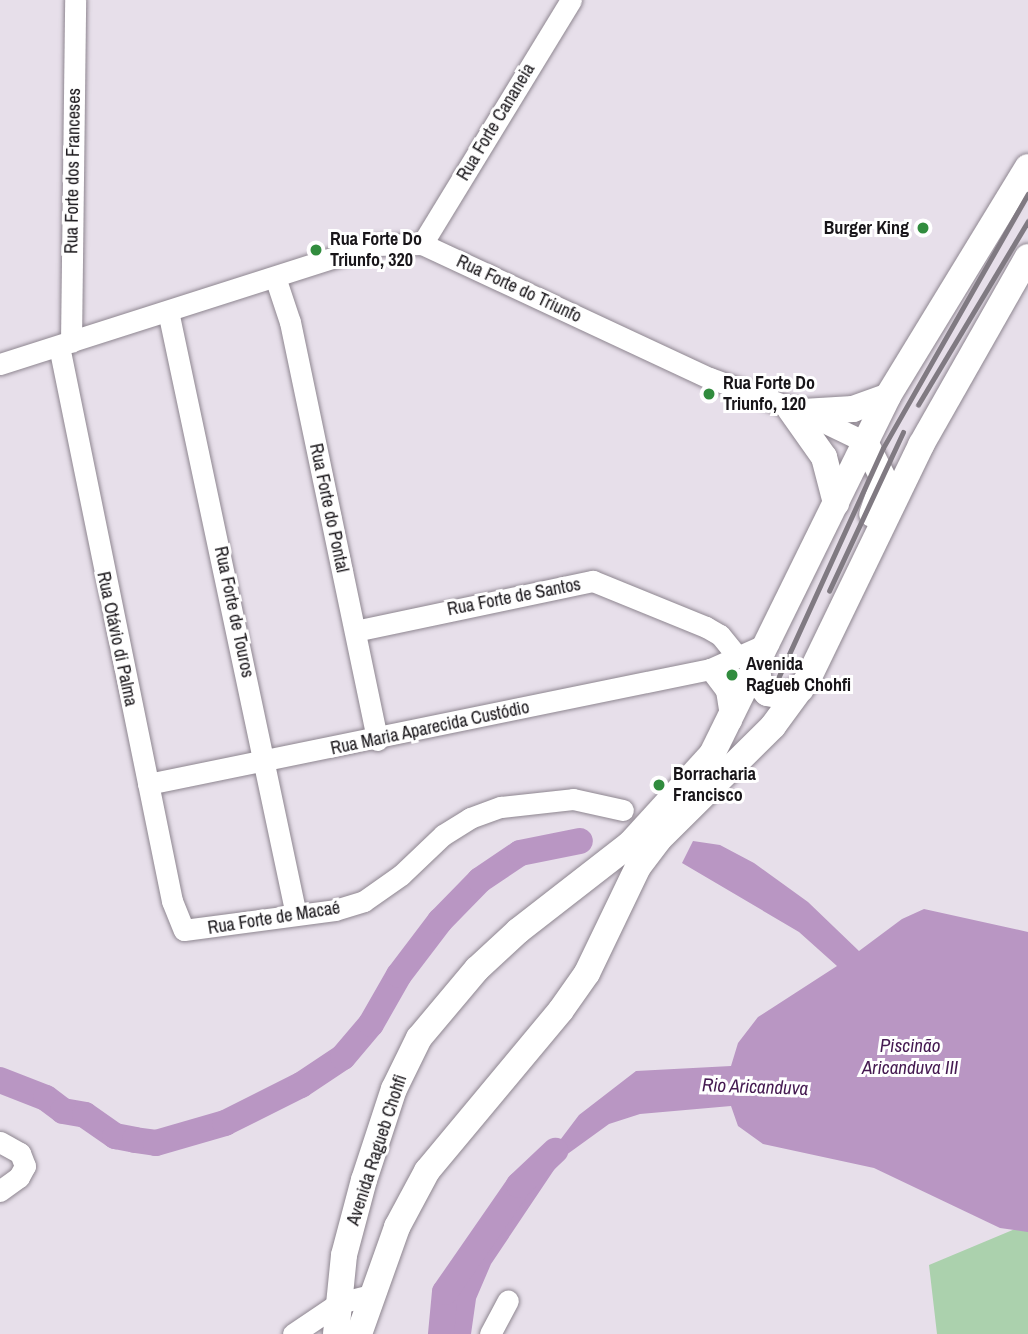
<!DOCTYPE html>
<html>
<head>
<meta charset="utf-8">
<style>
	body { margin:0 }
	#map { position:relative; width:1028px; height:1334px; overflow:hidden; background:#e7dfea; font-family:"Archivo Narrow",sans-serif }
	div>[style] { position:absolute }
	.green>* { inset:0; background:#abd1ad }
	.water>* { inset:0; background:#b996c3 }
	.river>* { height:26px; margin:-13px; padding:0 13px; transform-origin:13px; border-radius:13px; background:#b996c3 }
	.roads { filter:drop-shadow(0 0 2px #8e8690) drop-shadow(0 0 2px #8e8690) }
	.minor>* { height:21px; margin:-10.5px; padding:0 10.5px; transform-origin:10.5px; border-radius:10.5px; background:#fff }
	.major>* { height:26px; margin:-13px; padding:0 13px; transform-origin:13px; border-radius:13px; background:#fff }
	.rail>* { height:4.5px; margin:-2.25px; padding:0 2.25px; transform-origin:2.25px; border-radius:2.25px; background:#807a82 }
	.dots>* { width:19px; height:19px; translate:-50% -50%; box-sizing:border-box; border:4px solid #fff; border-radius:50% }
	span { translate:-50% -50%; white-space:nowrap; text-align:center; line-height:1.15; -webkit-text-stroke:6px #fff; paint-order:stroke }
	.street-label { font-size:18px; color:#181519 }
	.poi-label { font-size:18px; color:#181519; font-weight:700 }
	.right { translate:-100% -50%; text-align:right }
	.left { translate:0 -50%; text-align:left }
	.water-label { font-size:19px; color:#451a51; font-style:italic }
</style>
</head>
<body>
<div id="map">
	<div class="green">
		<i style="clip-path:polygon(1028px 1207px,1028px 1334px,937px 1334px,929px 1265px,1020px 1227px)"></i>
	</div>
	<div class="water">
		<i style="clip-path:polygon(693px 841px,720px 845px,754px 863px,808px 902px,859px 951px,902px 919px,924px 909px,1028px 932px,1028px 1232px,1000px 1228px,874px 1168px,763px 1144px,738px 1126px,731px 1106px,640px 1114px,609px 1124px,562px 1158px,491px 1264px,476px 1299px,471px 1334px,450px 1334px,455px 1290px,474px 1254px,579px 1115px,636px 1071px,731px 1066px,738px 1043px,758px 1017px,837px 966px,799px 932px,682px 863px)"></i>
	</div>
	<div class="river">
		<i style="left:0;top:1080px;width:49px;rotate:21.4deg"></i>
		<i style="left:46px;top:1098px;width:21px;rotate:37deg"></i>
		<i style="left:63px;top:1111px;width:22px;rotate:10deg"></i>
		<i style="left:85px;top:1115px;width:37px;rotate:35deg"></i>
		<i style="left:115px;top:1136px;width:20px;rotate:11deg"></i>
		<i style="left:135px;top:1140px;width:21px;rotate:8deg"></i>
		<i style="left:156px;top:1143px;width:72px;rotate:-16.2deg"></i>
		<i style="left:225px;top:1123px;width:85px;rotate:-26.6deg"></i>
		<i style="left:301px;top:1085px;width:50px;rotate:-33.7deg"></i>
		<i style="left:343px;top:1057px;width:43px;rotate:-49.7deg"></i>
		<i style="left:371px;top:1024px;width:56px;rotate:-60.3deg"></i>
		<i style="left:399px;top:975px;width:68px;rotate:-52.8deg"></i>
		<i style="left:440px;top:921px;width:57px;rotate:-45.7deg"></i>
		<i style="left:480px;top:880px;width:48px;rotate:-34deg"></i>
		<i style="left:520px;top:853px;width:61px;rotate:-11.3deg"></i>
		<i style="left:441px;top:1334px;width:42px;rotate:-84.6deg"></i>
		<i style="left:445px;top:1292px;width:130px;rotate:-55.3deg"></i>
		<i style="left:519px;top:1185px;width:50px;rotate:-43.4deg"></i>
	</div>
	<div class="roads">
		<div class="minor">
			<i style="left:422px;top:244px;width:286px;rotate:-58.6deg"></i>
			<i style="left:275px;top:277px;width:47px;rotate:71.6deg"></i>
			<i style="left:290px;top:322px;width:427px;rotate:78.2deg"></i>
			<i style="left:168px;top:311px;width:617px;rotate:78.03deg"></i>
			<i style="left:71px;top:342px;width:342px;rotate:-89.3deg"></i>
			<i style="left:59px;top:346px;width:566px;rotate:78.49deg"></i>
			<i style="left:172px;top:901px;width:31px;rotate:68deg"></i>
			<i style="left:184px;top:930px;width:152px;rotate:-7.5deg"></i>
			<i style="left:335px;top:910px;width:30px;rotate:-17deg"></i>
			<i style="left:364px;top:901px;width:45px;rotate:-35.1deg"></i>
			<i style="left:401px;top:875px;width:58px;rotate:-43.6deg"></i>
			<i style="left:443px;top:835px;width:32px;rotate:-32deg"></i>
			<i style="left:470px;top:818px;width:33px;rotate:-20deg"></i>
			<i style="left:501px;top:807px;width:72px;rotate:-6.3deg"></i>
			<i style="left:573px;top:799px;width:51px;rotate:12.4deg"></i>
			<i style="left:0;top:364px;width:392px;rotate:-17.7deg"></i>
			<i style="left:374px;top:245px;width:48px;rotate:-1.2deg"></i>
			<i style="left:422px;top:244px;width:318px;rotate:25deg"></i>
			<i style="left:710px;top:378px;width:99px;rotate:20.1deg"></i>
			<i style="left:803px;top:412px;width:69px;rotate:25.8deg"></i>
			<i style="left:355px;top:631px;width:243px;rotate:-11.9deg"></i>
			<i style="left:593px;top:581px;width:122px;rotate:22.2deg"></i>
			<i style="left:706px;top:627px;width:16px;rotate:30deg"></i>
			<i style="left:720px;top:635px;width:28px;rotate:51deg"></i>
			<i style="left:710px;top:669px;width:26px;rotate:53deg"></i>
			<i style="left:726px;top:690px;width:31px;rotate:81deg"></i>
			<i style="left:148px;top:784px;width:574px;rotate:-11.56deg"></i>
			<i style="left:710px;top:669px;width:64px;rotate:-23.8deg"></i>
			<i style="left:0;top:1142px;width:23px;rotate:29deg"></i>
			<i style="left:20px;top:1153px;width:14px;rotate:69deg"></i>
			<i style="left:25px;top:1166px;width:13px;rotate:119deg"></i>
			<i style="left:19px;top:1177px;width:24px;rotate:144deg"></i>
			<i style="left:293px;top:1334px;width:55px;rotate:-34deg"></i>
			<i style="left:339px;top:1303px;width:33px;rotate:-14deg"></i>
			<i style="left:490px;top:1334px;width:38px;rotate:-62deg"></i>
		</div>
		<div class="major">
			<i style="left:790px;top:409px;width:59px;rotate:54.7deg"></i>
			<i style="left:824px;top:457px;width:48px;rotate:75.4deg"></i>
			<i style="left:803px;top:412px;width:50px;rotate:-3.4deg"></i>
			<i style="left:853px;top:409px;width:37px;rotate:-20deg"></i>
			<i style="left:865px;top:442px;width:42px;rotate:63.4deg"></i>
			<i style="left:884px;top:480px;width:36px;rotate:109deg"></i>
			<i style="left:757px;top:667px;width:17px;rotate:83deg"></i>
			<i style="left:759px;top:684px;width:12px;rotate:48deg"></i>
			<i style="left:767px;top:693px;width:15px;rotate:11deg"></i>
			<i style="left:782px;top:696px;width:20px;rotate:-20deg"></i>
			<i style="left:336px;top:1334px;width:79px;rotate:-84.2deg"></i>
			<i style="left:344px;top:1255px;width:78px;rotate:-75.1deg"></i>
			<i style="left:364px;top:1180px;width:96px;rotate:-71.8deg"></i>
			<i style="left:394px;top:1089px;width:57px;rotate:-63.9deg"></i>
			<i style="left:419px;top:1038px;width:90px;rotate:-50deg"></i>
			<i style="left:477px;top:969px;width:56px;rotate:-42.8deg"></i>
			<i style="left:518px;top:931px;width:143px;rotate:-37.9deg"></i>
			<i style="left:631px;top:843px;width:120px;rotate:-47.7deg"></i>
			<i style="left:712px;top:754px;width:399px;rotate:-63.8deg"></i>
			<i style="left:888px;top:396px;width:268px;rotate:-58.6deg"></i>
			<i style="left:359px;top:1334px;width:114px;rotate:-70.4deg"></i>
			<i style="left:397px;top:1227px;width:64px;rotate:-61.8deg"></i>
			<i style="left:427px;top:1171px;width:209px;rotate:-50.2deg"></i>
			<i style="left:561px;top:1010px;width:45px;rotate:-54.9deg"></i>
			<i style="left:587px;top:973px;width:118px;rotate:-64.3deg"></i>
			<i style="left:638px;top:867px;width:34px;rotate:-53deg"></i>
			<i style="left:658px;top:840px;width:162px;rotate:-44.7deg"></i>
			<i style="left:773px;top:726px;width:61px;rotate:-53.7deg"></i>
			<i style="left:809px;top:677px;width:258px;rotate:-64.2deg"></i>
			<i style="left:921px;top:445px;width:216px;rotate:-60.4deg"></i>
		</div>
	</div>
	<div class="rail">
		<i style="left:918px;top:405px;width:214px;rotate:-59.1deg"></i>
		<i style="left:829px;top:591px;width:175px;rotate:-65deg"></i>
		<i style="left:775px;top:685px;width:260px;rotate:-65.5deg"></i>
		<i style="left:883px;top:448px;width:292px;rotate:-60.3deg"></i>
	</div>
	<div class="dots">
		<i style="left:923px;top:228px;background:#318c3e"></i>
		<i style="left:316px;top:250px;background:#318c3e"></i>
		<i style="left:709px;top:394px;background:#318c3e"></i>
		<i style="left:732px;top:675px;background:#318c3e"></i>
		<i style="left:659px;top:785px;background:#318c3e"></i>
	</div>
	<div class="street-label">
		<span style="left:496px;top:122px;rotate:-59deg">Rua Forte Cananeia</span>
		<span style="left:73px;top:171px;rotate:-89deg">Rua Forte dos Franceses</span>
		<span style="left:519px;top:289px;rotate:25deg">Rua Forte do Triunfo</span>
		<span style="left:329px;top:508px;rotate:78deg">Rua Forte do Pontal</span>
		<span style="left:514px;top:597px;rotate:-11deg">Rua Forte de Santos</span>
		<span style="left:234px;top:612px;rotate:78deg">Rua Forte de Touros</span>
		<span style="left:117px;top:639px;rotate:78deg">Rua Otávio di Palma</span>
		<span style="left:430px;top:728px;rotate:-12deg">Rua Maria Aparecida Custódio</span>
		<span style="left:274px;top:918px;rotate:-9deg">Rua Forte de Macaé</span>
		<span style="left:377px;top:1150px;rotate:-72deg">Avenida Ragueb Chohfi</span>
	</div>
	<div class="poi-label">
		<span class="right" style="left:909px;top:228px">Burger King</span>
		<span class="left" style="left:330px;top:250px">Rua Forte Do<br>Triunfo, 320</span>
		<span class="left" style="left:723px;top:394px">Rua Forte Do<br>Triunfo, 120</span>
		<span class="left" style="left:746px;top:675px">Avenida<br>Ragueb Chohfi</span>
		<span class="left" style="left:673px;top:785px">Borracharia<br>Francisco</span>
	</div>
	<div class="water-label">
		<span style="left:910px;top:1057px">Piscinão<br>Aricanduva III</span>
		<span style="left:755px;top:1087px;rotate:2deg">Rio Aricanduva</span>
	</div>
</div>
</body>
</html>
